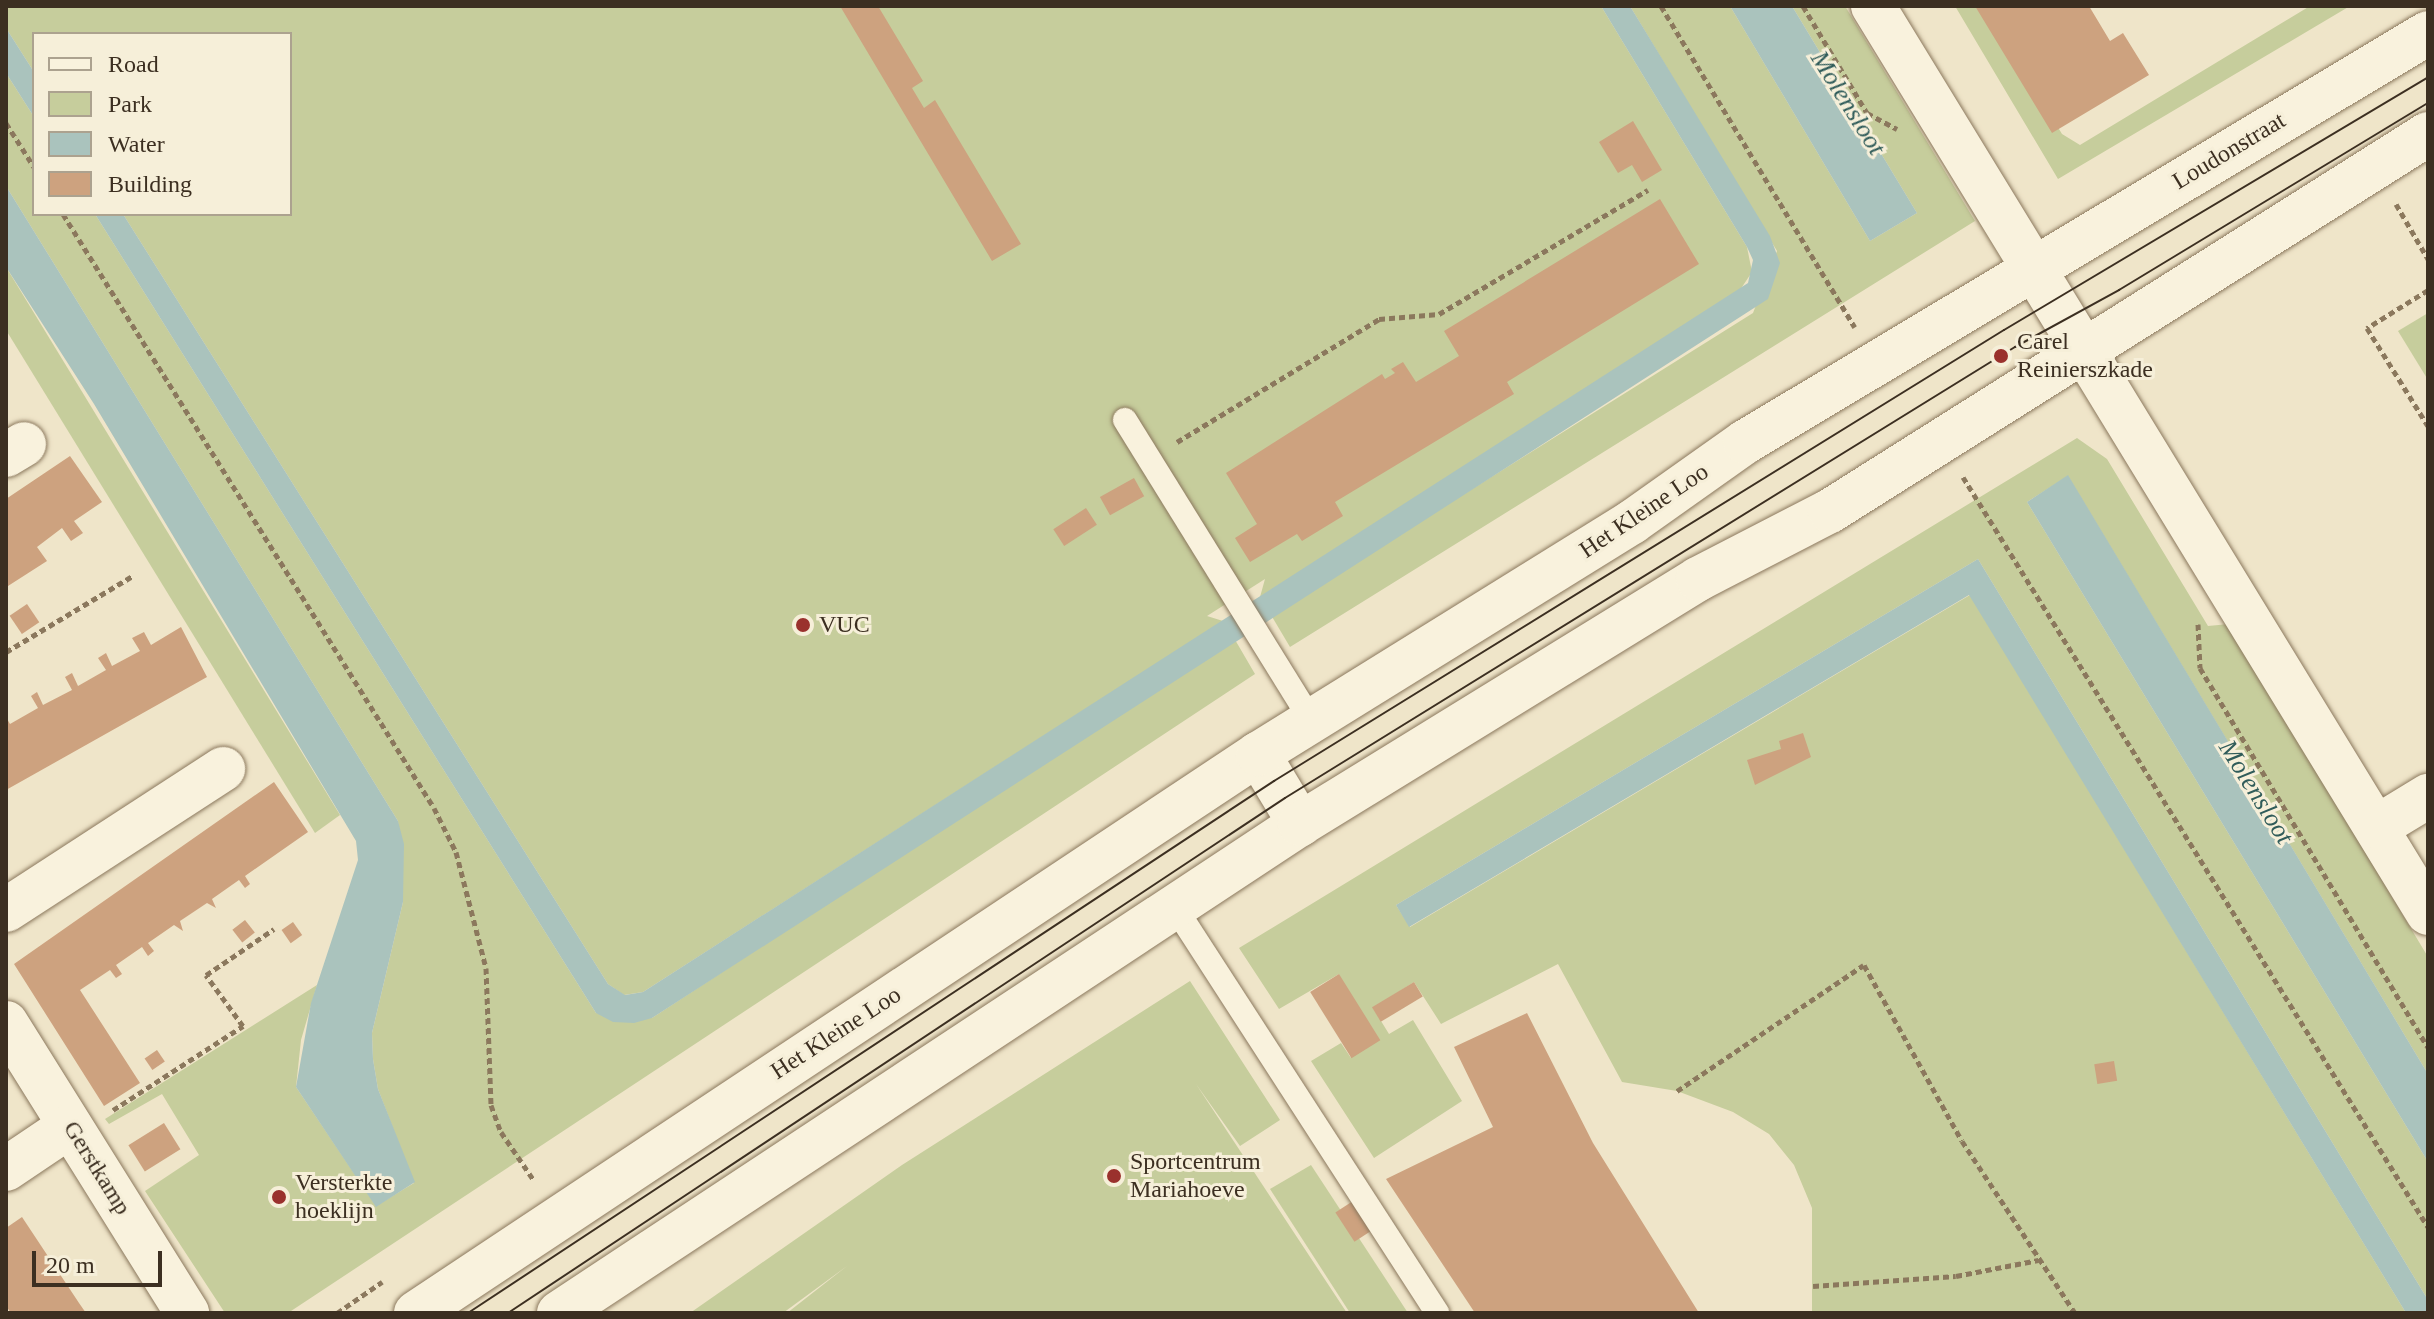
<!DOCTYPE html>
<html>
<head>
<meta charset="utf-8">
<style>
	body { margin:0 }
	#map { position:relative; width:2434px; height:1319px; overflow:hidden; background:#efe5c9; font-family:Georgia,serif }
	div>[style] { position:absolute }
	.green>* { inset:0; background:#c6cd9c }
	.water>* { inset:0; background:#aac3bd }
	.building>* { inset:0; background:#cda27f; transform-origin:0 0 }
	.path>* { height:5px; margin-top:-2.5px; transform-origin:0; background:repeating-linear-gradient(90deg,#8b785d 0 6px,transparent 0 10px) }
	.roads { filter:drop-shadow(0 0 2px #8b785d) drop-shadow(0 0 2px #8b785d) }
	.lane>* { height:24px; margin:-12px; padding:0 12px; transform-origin:12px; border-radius:12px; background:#f9f2dd }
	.street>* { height:44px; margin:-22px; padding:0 22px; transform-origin:22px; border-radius:22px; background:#f9f2dd }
	.tram>* { height:2px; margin:-1px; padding:0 1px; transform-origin:1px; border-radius:1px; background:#3c2f21 }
	.dots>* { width:22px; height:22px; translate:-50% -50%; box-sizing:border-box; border:4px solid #f6efd9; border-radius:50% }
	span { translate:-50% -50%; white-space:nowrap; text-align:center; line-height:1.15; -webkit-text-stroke:6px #f6efd9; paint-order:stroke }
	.street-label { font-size:24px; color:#3c2f21 }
	.poi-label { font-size:24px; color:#3c2f21 }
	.left { translate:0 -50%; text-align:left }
	.water-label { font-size:26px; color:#305c5a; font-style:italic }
	.frame { position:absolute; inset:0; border:8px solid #3c2f21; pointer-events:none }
	.legend { position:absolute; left:32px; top:32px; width:260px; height:184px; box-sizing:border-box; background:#f6efd9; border:2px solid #aca28f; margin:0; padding:10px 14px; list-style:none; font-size:24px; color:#3c2f21 }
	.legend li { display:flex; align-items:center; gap:16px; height:40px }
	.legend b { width:40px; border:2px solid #aca28f }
	.scale { position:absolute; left:32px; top:1251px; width:130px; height:36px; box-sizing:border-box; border:4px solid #3c2f21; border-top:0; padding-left:10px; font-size:24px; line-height:28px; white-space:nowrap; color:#3c2f21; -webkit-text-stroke:6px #f6efd9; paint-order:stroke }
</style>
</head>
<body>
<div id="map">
	<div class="green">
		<i style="clip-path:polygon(6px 6px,1601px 6px,1747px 247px,1752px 272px,1738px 293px,1260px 597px,1265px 579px,1207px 616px,1223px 621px,643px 992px,624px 995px,608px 984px,123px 214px,290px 214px,290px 34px,34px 34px,34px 72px,6px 28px)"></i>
		<i style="clip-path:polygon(1630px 6px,1730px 6px,1870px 241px,1917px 213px,1792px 6px,1845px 6px,1975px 221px,1290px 647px,1271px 615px,1753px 313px,1777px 251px)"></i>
		<i style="clip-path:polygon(1955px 6px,1985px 6px,2062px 134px,2080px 145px,2310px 6px,2350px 6px,2058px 179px)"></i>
		<i style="clip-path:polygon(6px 73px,34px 117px,34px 214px,95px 214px,596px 1013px,652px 1018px,1234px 638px,1255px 674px,288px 1313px,225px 1313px,145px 1191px,199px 1155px,162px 1094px,109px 1124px,105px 1119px,317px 985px,301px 1040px,296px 1087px,376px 1206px,414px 1183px,378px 1089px,373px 1059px,372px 1033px,403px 902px,398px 821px,6px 186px)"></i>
		<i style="clip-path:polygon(6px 267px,340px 815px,315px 833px,6px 330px)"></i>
		<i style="clip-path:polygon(2428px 313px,2428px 380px,2398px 331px)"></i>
		<i style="clip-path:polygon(2077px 438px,2107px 459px,2208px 626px,2229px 624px,2428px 957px,2428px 1074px,2068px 476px,2027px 502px,2428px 1162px,2428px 1300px,1978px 559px,1396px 905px,1410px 927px,1970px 595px,2406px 1313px,1812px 1313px,1812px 1208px,1794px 1165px,1769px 1134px,1733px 1112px,1677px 1091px,1622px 1082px,1558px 964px,1441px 1024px,1414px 982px,1373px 1008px,1389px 1034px,1413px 1020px,1462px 1101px,1374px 1158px,1311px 1061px,1341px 1043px,1351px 1058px,1339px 974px,1279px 1009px,1239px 948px)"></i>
		<i style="clip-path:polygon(1190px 981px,1280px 1120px,1240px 1146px,1196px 1084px,1347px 1313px,787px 1313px,847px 1266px,783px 1313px,690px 1313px,902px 1165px)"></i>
		<i style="clip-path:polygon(1311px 1165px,1408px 1313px,1350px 1313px,1270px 1189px)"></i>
	</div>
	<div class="water">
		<i style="clip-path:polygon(1601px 6px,1630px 6px,1770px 236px,1780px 263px,1768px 299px,652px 1018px,634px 1023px,613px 1022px,596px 1013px,95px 214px,123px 214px,608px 984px,625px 995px,643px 992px,1748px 283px,1753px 260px,1747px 247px)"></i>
		<i style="clip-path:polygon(1730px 6px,1792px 6px,1917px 213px,1870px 241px)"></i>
		<i style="clip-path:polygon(6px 28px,34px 72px,34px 117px,6px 73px)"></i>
		<i style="clip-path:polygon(6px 186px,398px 821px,404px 844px,403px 902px,372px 1033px,373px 1059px,378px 1089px,415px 1182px,376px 1207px,296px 1087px,311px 1003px,358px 860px,356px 841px,94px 404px,6px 267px)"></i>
		<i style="clip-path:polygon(2068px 475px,2428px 1074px,2428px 1162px,2027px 502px)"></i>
		<i style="clip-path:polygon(1978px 559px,2428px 1300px,2428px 1313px,2406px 1313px,1969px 595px,1409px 927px,1396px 905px)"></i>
	</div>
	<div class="building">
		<i style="clip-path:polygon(840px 6px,878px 6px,923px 81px,912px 88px,924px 108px,935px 100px,1021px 244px,992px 261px)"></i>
		<i style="clip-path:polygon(1975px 6px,2089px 6px,2110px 41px,2123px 33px,2149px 75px,2052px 133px)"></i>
		<i style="clip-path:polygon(1633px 121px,1662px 170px,1642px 182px,1632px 165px,1618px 173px,1599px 142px)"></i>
		<i style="clip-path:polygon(1660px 199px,1699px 264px,1507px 382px,1514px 394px,1335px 502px,1343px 516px,1302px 541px,1297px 534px,1250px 562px,1235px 538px,1257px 524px,1226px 473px,1382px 374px,1385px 379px,1395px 373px,1391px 369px,1403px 362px,1416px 382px,1459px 356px,1444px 331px)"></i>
		<i style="clip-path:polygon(70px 456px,102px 502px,74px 521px,83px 533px,71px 541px,62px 528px,37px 547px,47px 561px,8px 586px,6px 499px)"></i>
		<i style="left:1134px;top:478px;width:21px;height:39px;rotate:61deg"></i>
		<i style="left:1086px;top:508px;width:20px;height:39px;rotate:57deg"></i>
		<i style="left:27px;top:604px;width:22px;height:21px;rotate:56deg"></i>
		<i style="clip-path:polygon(181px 627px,207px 677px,6px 790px,6px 717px,10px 724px,38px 708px,31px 696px,37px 692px,43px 705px,72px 690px,65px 677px,72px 673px,78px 686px,106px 670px,98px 658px,106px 653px,112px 666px,140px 651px,132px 638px,144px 632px,151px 645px)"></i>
		<i style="clip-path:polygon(1803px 733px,1811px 757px,1755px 785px,1747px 760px,1781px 749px,1779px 741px)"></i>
		<i style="clip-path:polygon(274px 782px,308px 832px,245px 876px,250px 884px,245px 888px,239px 880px,212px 899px,216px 908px,207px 903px,180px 921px,183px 931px,174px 925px,148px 943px,154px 951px,148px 956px,142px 947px,116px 965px,122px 974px,116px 978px,110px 970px,80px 990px,140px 1083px,104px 1106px,14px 964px)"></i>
		<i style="left:245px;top:920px;width:16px;height:16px;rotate:52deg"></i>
		<i style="left:293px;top:922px;width:16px;height:14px;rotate:55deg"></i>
		<i style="left:1339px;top:974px;width:78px;height:34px;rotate:58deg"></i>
		<i style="left:1414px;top:982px;width:17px;height:49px;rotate:59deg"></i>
		<i style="clip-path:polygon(1527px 1013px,1593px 1143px,1699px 1313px,1475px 1313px,1386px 1179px,1493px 1127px,1454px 1047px)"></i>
		<i style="left:157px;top:1050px;width:14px;height:15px;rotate:56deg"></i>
		<i style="left:2114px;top:1061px;width:20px;height:20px;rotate:81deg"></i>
		<i style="left:164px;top:1123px;width:31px;height:42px;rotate:58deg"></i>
		<i style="left:1353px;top:1201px;width:35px;height:21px;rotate:57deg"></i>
		<i style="clip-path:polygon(22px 1217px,79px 1303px,86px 1313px,11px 1313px,6px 1306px,6px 1228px)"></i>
	</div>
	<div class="path">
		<i style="left:1661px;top:6px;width:375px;rotate:58.9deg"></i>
		<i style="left:1803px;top:6px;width:125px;rotate:59.1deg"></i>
		<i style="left:1867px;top:113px;width:34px;rotate:28deg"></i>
		<i style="left:6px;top:123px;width:52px;rotate:57.5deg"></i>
		<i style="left:2396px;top:204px;width:64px;rotate:59.8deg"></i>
		<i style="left:63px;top:214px;width:700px;rotate:58.01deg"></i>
		<i style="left:434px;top:808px;width:49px;rotate:63.4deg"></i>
		<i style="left:456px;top:852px;width:120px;rotate:75.5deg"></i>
		<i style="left:486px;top:968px;width:137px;rotate:87.9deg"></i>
		<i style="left:491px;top:1105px;width:29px;rotate:70deg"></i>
		<i style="left:501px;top:1132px;width:57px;rotate:55.8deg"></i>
		<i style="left:2428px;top:290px;width:72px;rotate:148.1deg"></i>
		<i style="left:2367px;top:328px;width:115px;rotate:58.1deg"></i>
		<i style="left:1177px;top:442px;width:237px;rotate:-31.3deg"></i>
		<i style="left:1379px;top:319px;width:60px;rotate:-4.8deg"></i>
		<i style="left:1439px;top:314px;width:243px;rotate:-30.7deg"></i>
		<i style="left:1963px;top:477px;width:882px;rotate:58.2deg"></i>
		<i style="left:2198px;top:624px;width:44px;rotate:87.4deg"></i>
		<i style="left:2200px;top:668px;width:442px;rotate:59deg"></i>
		<i style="left:6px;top:652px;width:149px;rotate:-31deg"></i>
		<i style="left:1677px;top:1091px;width:225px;rotate:-34deg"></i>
		<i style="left:1864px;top:965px;width:201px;rotate:60.9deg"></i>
		<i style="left:1962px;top:1141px;width:206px;rotate:56.7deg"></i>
		<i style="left:113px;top:1110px;width:155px;rotate:-32.9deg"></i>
		<i style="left:243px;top:1026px;width:63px;rotate:-126deg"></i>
		<i style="left:206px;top:975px;width:82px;rotate:-34.1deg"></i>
		<i style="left:1813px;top:1286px;width:143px;rotate:-4deg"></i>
		<i style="left:1956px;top:1276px;width:84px;rotate:-11deg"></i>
		<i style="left:337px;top:1313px;width:55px;rotate:-34.6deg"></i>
	</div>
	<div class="roads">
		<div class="lane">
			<i style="left:1125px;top:420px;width:353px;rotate:58.2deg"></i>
			<i style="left:1174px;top:906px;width:485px;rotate:57.1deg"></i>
		</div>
		<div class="street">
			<i style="left:1873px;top:6px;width:1063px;rotate:58.54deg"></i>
			<i style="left:6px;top:455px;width:21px;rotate:-31deg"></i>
			<i style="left:1258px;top:754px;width:82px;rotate:59deg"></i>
			<i style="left:2377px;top:827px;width:60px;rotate:-31.3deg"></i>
			<i style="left:6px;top:910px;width:259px;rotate:-33deg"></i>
			<i style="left:6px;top:1023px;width:342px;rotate:58deg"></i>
			<i style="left:6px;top:1169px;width:77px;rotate:-33.9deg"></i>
			<i style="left:416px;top:1313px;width:1011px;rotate:-33.58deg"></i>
			<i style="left:1258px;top:754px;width:440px;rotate:-31.8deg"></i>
			<i style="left:1632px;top:522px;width:138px;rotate:-35.3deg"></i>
			<i style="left:1745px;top:442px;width:796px;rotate:-30.91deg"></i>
			<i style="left:559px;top:1313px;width:888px;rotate:-33.42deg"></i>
			<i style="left:1300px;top:824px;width:467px;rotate:-31.6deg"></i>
			<i style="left:1698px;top:579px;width:148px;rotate:-27.3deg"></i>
			<i style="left:1830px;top:511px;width:707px;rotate:-32.23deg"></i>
		</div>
	</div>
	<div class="tram">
		<i style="left:468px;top:1313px;width:966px;rotate:-33.43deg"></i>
		<i style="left:1274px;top:781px;width:858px;rotate:-31.71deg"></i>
		<i style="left:2004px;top:330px;width:494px;rotate:-30.8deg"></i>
		<i style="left:508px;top:1313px;width:932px;rotate:-33.54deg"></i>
		<i style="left:1285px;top:798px;width:858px;rotate:-31.71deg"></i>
		<i style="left:2015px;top:347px;width:119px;rotate:-28.7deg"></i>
		<i style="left:2119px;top:290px;width:361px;rotate:-31.2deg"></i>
	</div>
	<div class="dots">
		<i style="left:2001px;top:356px;background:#9a312d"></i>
		<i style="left:803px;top:625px;background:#9a312d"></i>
		<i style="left:1114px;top:1176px;background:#9a312d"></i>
		<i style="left:279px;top:1197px;background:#9a312d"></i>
	</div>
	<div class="street-label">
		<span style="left:2229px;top:151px;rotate:-31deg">Loudonstraat</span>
		<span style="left:1644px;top:511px;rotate:-34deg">Het Kleine Loo</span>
		<span style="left:836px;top:1033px;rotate:-33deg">Het Kleine Loo</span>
		<span style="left:97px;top:1168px;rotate:58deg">Gerstkamp</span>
	</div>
	<div class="poi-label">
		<span class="left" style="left:2017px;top:356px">Carel<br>Reinierszkade</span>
		<span class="left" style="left:819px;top:625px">VUC</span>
		<span class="left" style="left:1130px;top:1176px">Sportcentrum<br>Mariahoeve</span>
		<span class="left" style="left:295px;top:1197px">Versterkte<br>hoeklijn</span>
	</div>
	<div class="water-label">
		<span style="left:1848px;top:103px;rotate:58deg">Molensloot</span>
		<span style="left:2256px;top:792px;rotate:58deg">Molensloot</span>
	</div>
	<div class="frame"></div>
	<ul class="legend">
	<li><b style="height:10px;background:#f9f2dd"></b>Road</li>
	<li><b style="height:22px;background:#c6cd9c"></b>Park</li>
	<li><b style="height:22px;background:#aac3bd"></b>Water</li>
	<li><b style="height:22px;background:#cda27f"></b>Building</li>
	</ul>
	<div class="scale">20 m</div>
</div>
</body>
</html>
